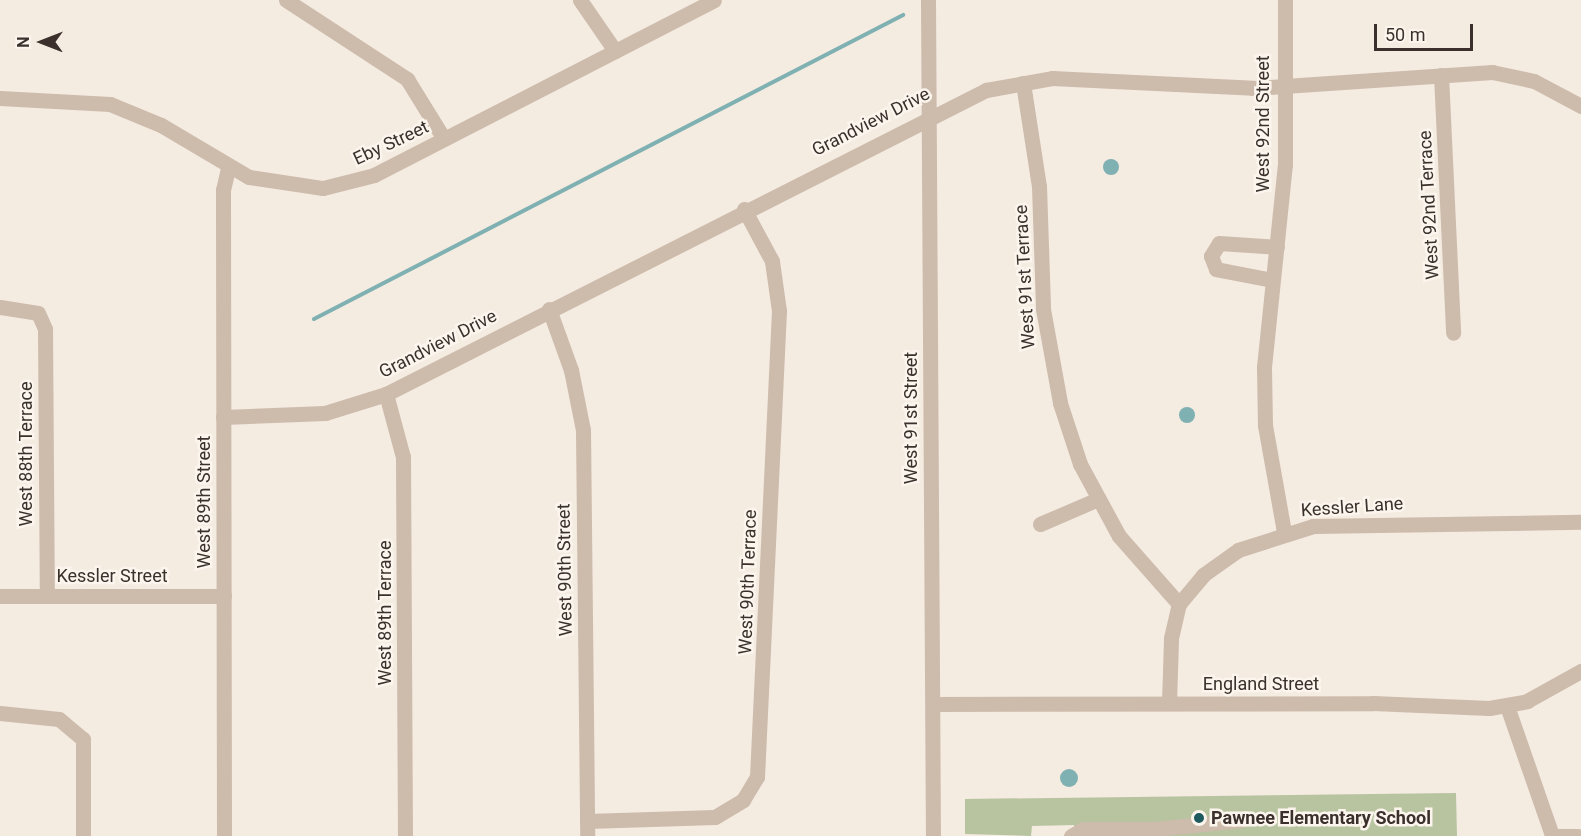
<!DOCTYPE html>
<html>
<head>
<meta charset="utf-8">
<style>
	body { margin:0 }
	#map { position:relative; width:1581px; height:836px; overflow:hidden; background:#f4ebe1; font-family:Roboto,sans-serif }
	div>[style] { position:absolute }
	.green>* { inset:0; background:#b8c4a0 }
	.water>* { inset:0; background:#7fb0b2 }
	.round { border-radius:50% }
	.stream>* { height:4px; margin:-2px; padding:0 2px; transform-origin:2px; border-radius:2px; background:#7fb0b2 }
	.minor>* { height:15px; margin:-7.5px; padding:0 7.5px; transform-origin:7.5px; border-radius:7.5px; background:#cdbbac }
	.dots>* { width:16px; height:16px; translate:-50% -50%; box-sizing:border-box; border:3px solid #fbf5ee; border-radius:50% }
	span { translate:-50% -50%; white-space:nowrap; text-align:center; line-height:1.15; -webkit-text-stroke:5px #fbf5ee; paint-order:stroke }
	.street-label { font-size:18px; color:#3b302b }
	.poi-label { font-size:18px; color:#3b302b; font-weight:700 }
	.left { translate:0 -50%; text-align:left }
	.north { position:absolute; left:12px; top:12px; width:60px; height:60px; -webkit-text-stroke:4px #fbf5ee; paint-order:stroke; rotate:270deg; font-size:16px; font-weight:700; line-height:24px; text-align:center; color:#3b302b }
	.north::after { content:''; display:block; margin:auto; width:21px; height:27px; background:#3b302b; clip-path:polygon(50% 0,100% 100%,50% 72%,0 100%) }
	.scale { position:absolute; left:1374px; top:24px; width:99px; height:27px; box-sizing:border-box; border:3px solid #3b302b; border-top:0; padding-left:8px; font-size:18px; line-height:21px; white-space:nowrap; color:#3b302b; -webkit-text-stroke:4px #fbf5ee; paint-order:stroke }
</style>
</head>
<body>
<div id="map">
	<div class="green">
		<i style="clip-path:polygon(1456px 793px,1457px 836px,1075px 836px,1074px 825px,1032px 826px,1031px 836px,965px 834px,965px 799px)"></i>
	</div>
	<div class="water">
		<i class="round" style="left:1103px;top:159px;width:16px;height:16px"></i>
		<i class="round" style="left:1179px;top:407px;width:16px;height:16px"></i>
		<i class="round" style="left:1060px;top:769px;width:18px;height:18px"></i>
	</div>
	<div class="stream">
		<i style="left:314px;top:319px;width:663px;rotate:-27.3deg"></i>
	</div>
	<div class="minor">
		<i style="left:286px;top:0;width:145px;rotate:33.1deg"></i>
		<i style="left:407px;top:79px;width:70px;rotate:58.3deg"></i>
		<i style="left:580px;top:0;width:62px;rotate:55.5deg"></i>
		<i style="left:928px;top:0;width:836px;rotate:89.66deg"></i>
		<i style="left:1441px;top:75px;width:258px;rotate:87.3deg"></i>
		<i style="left:1023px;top:83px;width:104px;rotate:81.2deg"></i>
		<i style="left:1039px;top:186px;width:123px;rotate:88.1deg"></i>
		<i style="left:1043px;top:309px;width:96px;rotate:79.7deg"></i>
		<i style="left:1060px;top:403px;width:64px;rotate:71.8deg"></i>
		<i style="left:1080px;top:464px;width:82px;rotate:61.6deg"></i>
		<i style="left:1119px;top:536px;width:91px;rotate:48.6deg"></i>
		<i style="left:0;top:98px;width:110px;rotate:3.1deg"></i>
		<i style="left:110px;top:104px;width:55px;rotate:22.4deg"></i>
		<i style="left:161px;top:125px;width:102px;rotate:30.6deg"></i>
		<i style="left:249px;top:177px;width:75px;rotate:8.5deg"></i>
		<i style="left:323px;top:188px;width:53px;rotate:-14.3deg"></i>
		<i style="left:374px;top:175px;width:382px;rotate:-27.2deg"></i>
		<i style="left:1272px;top:280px;width:57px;rotate:-168.9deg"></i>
		<i style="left:1216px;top:269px;width:14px;rotate:-111deg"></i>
		<i style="left:1211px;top:256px;width:15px;rotate:-58deg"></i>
		<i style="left:1219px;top:243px;width:58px;rotate:3.9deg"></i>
		<i style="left:0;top:307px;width:38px;rotate:9deg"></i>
		<i style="left:38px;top:313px;width:17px;rotate:66deg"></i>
		<i style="left:45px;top:329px;width:267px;rotate:89.6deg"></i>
		<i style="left:549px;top:309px;width:65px;rotate:70.2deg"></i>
		<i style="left:571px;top:370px;width:61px;rotate:78.7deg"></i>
		<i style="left:583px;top:430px;width:406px;rotate:89.4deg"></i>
		<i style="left:386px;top:394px;width:65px;rotate:74.9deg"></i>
		<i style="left:403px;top:457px;width:379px;rotate:89.7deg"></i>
		<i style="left:223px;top:417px;width:102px;rotate:-2.2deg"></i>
		<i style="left:325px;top:413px;width:64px;rotate:-17.3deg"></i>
		<i style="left:386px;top:394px;width:673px;rotate:-26.87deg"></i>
		<i style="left:986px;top:90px;width:67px;rotate:-10.3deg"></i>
		<i style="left:1052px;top:78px;width:201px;rotate:2.8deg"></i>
		<i style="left:1253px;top:88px;width:240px;rotate:-3.8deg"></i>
		<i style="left:1492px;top:72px;width:43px;rotate:12.1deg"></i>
		<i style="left:1534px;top:81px;width:53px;rotate:28deg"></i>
		<i style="left:1040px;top:524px;width:63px;rotate:-23.3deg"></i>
		<i style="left:1284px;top:532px;width:109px;rotate:-100.1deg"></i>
		<i style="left:1265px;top:425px;width:58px;rotate:-91deg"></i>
		<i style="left:1264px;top:367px;width:203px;rotate:-84.1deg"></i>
		<i style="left:1285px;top:165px;width:165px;rotate:-90deg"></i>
		<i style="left:0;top:596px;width:224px"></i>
		<i style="left:1169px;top:703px;width:65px;rotate:-88.2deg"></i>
		<i style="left:1171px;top:638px;width:35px;rotate:-77deg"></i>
		<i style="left:1179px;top:604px;width:38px;rotate:-50deg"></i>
		<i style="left:1203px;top:575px;width:43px;rotate:-35.5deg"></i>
		<i style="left:1238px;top:550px;width:79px;rotate:-17.7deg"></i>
		<i style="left:1313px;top:526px;width:268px;rotate:-0.9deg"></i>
		<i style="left:933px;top:704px;width:440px;rotate:-0.1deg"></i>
		<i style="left:1373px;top:703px;width:116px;rotate:2.5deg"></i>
		<i style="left:1489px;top:708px;width:39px;rotate:-10deg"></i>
		<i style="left:1527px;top:701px;width:62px;rotate:-29.1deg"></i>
		<i style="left:1507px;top:706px;width:137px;rotate:70.8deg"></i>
		<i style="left:0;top:713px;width:59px;rotate:5.8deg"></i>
		<i style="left:59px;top:719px;width:31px;rotate:40deg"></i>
		<i style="left:83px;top:739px;width:97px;rotate:90deg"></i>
		<i style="left:587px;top:821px;width:128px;rotate:-1.8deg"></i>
		<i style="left:715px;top:817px;width:33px;rotate:-31deg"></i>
		<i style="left:743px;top:800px;width:27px;rotate:-59deg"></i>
		<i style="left:757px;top:777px;width:467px;rotate:-87.3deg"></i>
		<i style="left:779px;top:311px;width:50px;rotate:-98deg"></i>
		<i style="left:772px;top:261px;width:59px;rotate:-118.3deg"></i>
		<i style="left:1155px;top:829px;width:87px;rotate:-5.9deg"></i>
		<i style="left:224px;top:836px;width:646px;rotate:-90.09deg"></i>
		<i style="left:223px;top:190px;width:22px;rotate:-77deg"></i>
		<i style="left:1071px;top:836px;width:14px;rotate:-30deg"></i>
		<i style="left:1083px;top:829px;width:72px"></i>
		<i style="left:1155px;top:829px;width:7px;rotate:90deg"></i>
		<i style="left:1552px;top:836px;width:26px"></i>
	</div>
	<div class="dots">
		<i style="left:1199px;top:818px;background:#1f5a5e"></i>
	</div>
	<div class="street-label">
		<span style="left:871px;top:122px;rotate:-27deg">Grandview Drive</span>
		<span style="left:1263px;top:124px;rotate:-90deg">West 92nd Street</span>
		<span style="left:391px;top:143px;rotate:-25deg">Eby Street</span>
		<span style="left:1429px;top:205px;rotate:-93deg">West 92nd Terrace</span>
		<span style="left:1025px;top:277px;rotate:-93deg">West 91st Terrace</span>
		<span style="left:438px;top:344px;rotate:-27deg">Grandview Drive</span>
		<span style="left:911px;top:418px;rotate:-90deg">West 91st Street</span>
		<span style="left:26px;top:454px;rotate:-90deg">West 88th Terrace</span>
		<span style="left:204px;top:502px;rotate:-90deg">West 89th Street</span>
		<span style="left:1352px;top:507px;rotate:-4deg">Kessler Lane</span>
		<span style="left:565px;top:570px;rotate:-91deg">West 90th Street</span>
		<span style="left:112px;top:576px">Kessler Street</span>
		<span style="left:748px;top:582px;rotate:-88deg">West 90th Terrace</span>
		<span style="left:385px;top:613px;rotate:-90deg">West 89th Terrace</span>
		<span style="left:1261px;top:684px">England Street</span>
	</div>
	<div class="poi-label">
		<span class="left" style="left:1211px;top:818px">Pawnee Elementary School</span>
	</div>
	<div class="north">N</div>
	<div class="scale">50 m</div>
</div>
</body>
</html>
